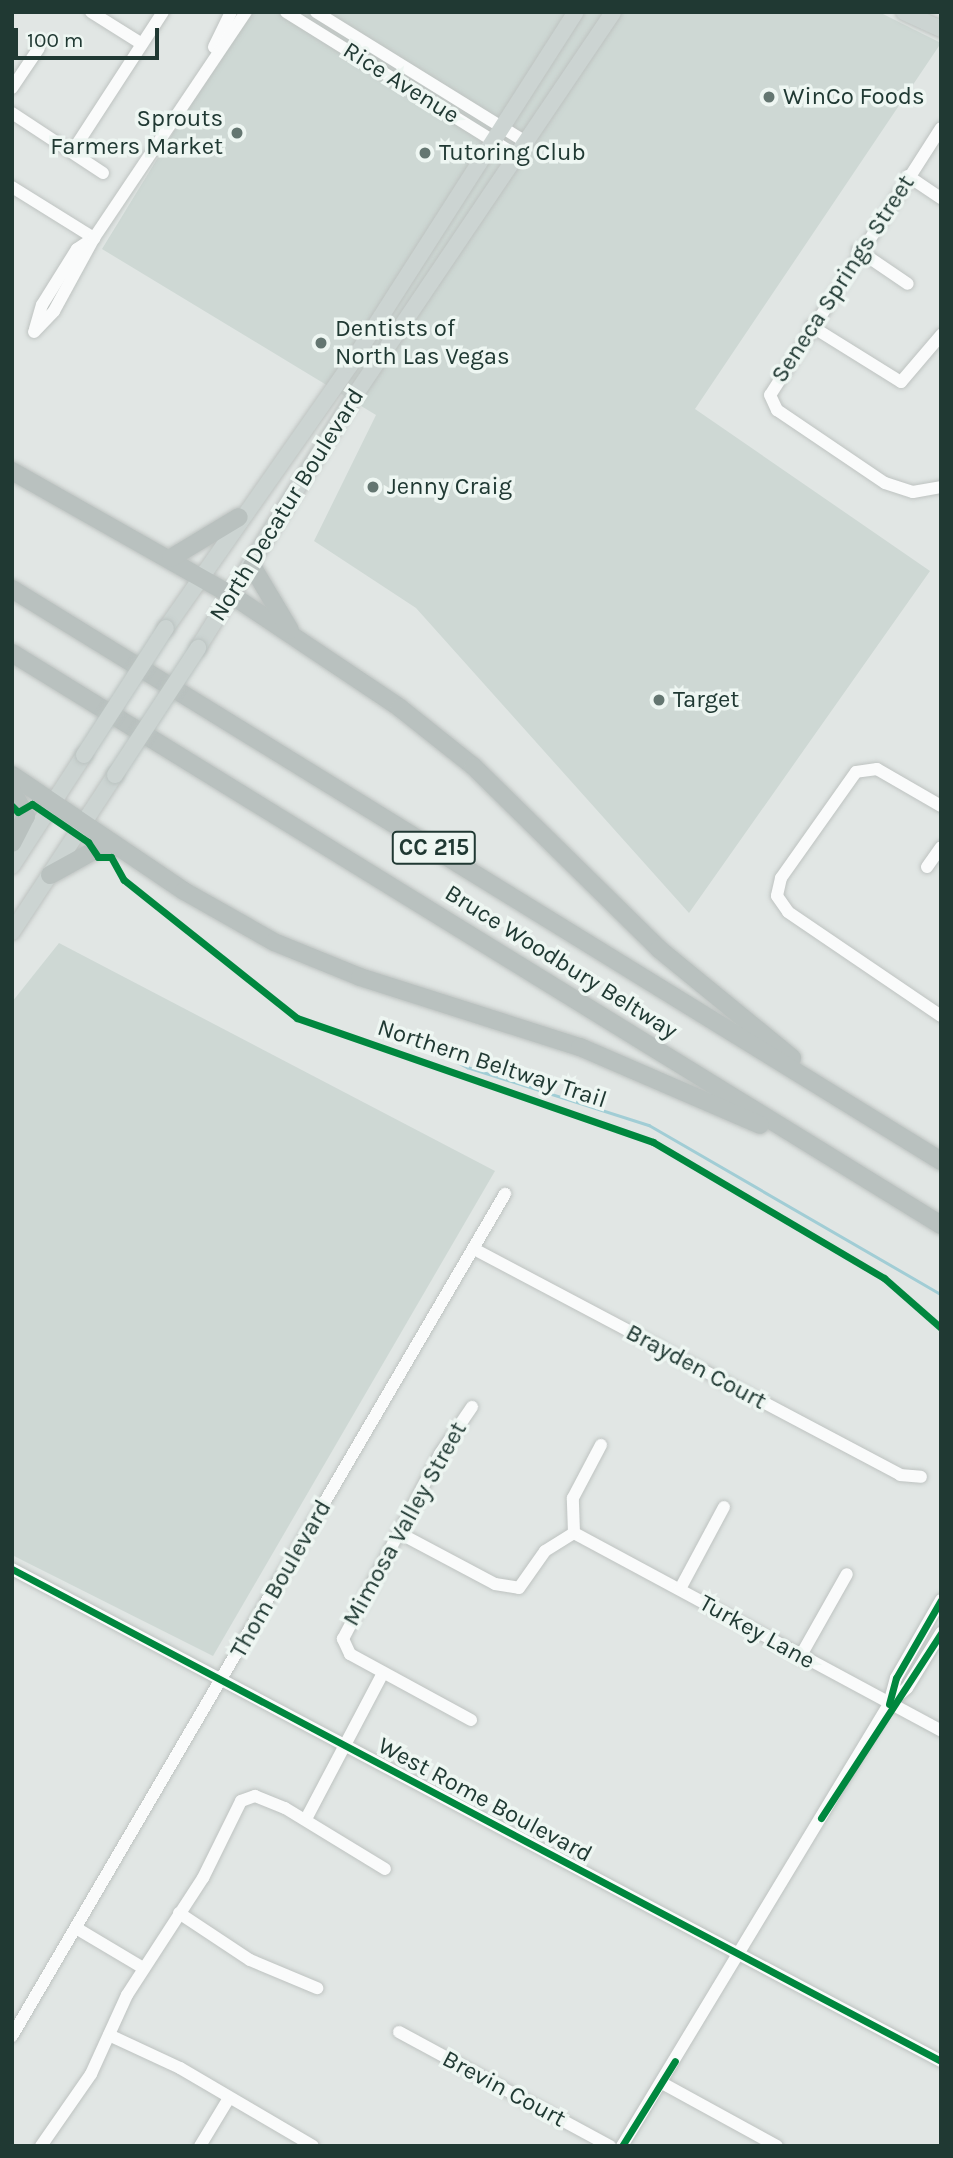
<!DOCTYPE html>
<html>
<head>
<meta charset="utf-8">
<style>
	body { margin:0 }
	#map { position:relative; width:953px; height:2158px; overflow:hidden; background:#e1e6e4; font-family:Karla,sans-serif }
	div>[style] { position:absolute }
	.built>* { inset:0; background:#ced8d4 }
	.stream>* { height:2.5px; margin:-1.25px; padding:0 1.25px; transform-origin:1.25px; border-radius:1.25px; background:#a1cdd5 }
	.roads { filter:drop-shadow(0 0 2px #bec3c1) drop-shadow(0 0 2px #bec3c1) }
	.minor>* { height:12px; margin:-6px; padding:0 6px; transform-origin:6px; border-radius:6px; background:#fafbfb }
	.major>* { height:16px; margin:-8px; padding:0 8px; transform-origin:8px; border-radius:8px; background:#ccd4d2 }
	.highway>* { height:18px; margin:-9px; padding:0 9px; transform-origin:9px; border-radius:9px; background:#b9c1bf }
	.bridges { filter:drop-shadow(0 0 2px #bbc3c1) drop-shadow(0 0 2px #bbc3c1) }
	.major-bridge>* { height:16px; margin:-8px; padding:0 8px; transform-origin:8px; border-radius:8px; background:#ccd4d2 }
	.cycleway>* { height:7px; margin:-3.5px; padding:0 3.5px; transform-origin:3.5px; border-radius:3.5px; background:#00873e }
	.dots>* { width:19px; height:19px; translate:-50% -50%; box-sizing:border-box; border:4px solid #eef6f2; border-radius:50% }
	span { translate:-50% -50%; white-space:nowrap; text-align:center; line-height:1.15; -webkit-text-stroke:7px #eef6f2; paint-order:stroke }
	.shield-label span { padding:2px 5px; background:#eef6f2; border:2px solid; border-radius:5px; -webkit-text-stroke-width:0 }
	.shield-label { font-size:23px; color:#203933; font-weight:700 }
	.street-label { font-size:24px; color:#203933 }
	.poi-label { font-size:24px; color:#203933 }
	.left { translate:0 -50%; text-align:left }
	.right { translate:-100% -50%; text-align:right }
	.frame { position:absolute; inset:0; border:14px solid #203933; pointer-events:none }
	.scale { position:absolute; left:14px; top:28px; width:145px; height:32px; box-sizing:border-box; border:4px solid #203933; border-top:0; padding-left:9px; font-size:21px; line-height:24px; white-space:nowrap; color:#203933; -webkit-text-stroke:5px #eef6f2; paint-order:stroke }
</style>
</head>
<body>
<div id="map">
	<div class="built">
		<i style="clip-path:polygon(247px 12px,879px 12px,941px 43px,695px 409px,930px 571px,689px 913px,416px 608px,314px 541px,376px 415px,102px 249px)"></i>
		<i style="clip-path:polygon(59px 943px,495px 1171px,213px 1656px,12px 1555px,12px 1002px)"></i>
	</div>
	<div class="stream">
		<i style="left:408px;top:1036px;width:67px;rotate:27.7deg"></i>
		<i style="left:467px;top:1067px;width:191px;rotate:17.7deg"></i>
		<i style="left:649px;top:1125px;width:337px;rotate:30.1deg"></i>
	</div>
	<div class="roads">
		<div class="minor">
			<i style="left:91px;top:12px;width:60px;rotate:32.1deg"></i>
			<i style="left:286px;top:12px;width:271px;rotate:31.9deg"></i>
			<i style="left:316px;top:12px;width:247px;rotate:31.8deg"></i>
			<i style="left:214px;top:47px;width:39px;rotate:-64deg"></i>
			<i style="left:12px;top:88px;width:48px;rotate:-56deg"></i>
			<i style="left:12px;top:113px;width:109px;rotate:33.4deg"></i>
			<i style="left:941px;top:128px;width:317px;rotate:122.6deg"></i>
			<i style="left:770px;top:395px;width:17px;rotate:65deg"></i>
			<i style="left:777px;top:410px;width:130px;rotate:34.1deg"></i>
			<i style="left:885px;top:483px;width:29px;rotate:18deg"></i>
			<i style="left:913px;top:492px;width:28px;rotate:-10deg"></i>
			<i style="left:72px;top:152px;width:167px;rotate:-57deg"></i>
			<i style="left:908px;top:176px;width:40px;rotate:34deg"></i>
			<i style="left:12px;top:187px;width:97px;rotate:31.9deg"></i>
			<i style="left:858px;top:250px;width:60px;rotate:34.2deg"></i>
			<i style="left:811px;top:326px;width:106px;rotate:31.9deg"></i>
			<i style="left:901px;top:382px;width:62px;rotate:-49.6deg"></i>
			<i style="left:35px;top:329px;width:25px;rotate:-74deg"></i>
			<i style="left:42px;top:305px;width:66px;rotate:-58deg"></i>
			<i style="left:77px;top:249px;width:20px;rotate:-33deg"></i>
			<i style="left:34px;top:332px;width:29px;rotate:-46deg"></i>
			<i style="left:54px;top:311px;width:83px;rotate:-61.3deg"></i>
			<i style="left:94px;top:238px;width:272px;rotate:-56.1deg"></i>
			<i style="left:941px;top:806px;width:74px;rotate:-150deg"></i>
			<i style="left:877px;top:769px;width:21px;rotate:172deg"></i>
			<i style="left:856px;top:772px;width:130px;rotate:125.3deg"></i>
			<i style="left:781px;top:878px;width:18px;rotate:103deg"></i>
			<i style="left:777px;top:896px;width:19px;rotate:55deg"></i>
			<i style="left:788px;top:912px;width:185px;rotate:34.2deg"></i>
			<i style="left:927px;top:867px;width:24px;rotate:-55deg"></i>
			<i style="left:474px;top:1249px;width:482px;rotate:27.9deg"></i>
			<i style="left:900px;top:1475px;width:21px;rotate:5deg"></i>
			<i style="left:574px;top:1533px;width:417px;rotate:28.3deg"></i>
			<i style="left:401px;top:1534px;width:106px;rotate:28deg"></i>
			<i style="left:495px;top:1584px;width:24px;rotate:9deg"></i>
			<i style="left:519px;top:1588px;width:45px;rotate:-54.9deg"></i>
			<i style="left:545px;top:1551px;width:34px;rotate:-32deg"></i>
			<i style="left:574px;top:1533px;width:35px;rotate:-92deg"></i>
			<i style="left:573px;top:1498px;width:60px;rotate:-62.2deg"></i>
			<i style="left:12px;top:1569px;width:1051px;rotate:27.91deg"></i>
			<i style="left:680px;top:1589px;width:93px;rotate:-61.8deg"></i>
			<i style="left:800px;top:1657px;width:95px;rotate:-60.5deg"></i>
			<i style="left:889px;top:1704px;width:27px;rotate:-75deg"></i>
			<i style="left:896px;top:1678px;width:90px;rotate:-60deg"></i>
			<i style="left:471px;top:1720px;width:138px;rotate:-151.4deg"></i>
			<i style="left:350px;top:1654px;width:17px;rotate:-115deg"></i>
			<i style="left:343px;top:1639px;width:209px;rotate:-62.3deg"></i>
			<i style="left:440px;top:1454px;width:57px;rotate:-55.8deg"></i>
			<i style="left:306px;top:1819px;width:165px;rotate:-62.2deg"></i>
			<i style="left:179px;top:1913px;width:85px;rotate:33.5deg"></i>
			<i style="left:250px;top:1960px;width:73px;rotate:22.7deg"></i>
			<i style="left:76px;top:1928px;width:78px;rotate:30.8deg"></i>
			<i style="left:399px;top:2032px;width:240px;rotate:28.4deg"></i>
			<i style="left:109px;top:2035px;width:78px;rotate:24.9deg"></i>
			<i style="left:180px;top:2068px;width:154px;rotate:30.4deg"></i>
			<i style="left:12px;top:2036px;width:976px;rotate:-59.65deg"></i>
			<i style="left:662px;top:2083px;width:131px;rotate:28.7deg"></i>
			<i style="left:41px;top:2146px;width:88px;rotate:-55.2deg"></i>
			<i style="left:91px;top:2074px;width:87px;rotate:-65.5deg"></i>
			<i style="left:127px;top:1995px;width:140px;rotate:-57deg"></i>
			<i style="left:203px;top:1878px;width:86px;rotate:-63.7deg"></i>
			<i style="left:241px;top:1801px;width:15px;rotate:-20deg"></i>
			<i style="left:255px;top:1796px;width:32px;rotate:22deg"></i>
			<i style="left:285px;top:1808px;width:117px;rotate:31.4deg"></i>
			<i style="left:200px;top:2146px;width:56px;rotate:-58.9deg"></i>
			<i style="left:622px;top:2146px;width:516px;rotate:-58.86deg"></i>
			<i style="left:889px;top:1704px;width:24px;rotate:-42deg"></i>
			<i style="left:907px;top:1688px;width:65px;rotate:-58.3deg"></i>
		</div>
		<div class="major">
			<i style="left:904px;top:12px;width:41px;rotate:24.7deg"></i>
			<i style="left:166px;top:628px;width:321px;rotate:-55deg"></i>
			<i style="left:350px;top:365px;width:419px;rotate:-57.4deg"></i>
			<i style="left:198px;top:648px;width:294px;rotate:-58.2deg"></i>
			<i style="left:353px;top:398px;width:465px;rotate:-56deg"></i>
			<i style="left:12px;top:866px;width:132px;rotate:-57deg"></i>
			<i style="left:12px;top:932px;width:188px;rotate:-56.7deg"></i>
		</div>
		<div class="highway">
			<i style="left:12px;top:471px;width:254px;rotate:29.5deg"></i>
			<i style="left:233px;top:596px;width:201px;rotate:33.8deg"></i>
			<i style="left:400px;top:708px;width:93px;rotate:38.5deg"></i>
			<i style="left:473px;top:766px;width:261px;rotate:44.5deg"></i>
			<i style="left:659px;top:949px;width:172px;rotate:39.3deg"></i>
			<i style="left:171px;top:558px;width:79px;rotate:-31.1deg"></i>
			<i style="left:252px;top:566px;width:74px;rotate:59.3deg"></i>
			<i style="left:12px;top:589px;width:1091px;rotate:31.62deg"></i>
			<i style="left:12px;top:653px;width:1091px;rotate:31.62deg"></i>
			<i style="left:12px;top:775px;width:207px;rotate:34deg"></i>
			<i style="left:184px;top:891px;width:103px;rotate:29.5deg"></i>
			<i style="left:274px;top:942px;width:93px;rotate:22.1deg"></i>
			<i style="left:360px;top:977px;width:231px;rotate:17.7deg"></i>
			<i style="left:580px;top:1047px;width:196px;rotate:23.4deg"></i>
			<i style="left:12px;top:791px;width:29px;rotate:61deg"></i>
			<i style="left:26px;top:816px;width:30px;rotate:117deg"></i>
			<i style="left:50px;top:875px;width:56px;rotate:-28.9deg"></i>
			<i style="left:99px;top:848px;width:19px"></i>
		</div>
	</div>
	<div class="bridges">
		<div class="major-bridge">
			<i style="left:84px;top:755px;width:151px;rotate:-57.2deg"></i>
			<i style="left:115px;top:775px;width:152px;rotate:-56.8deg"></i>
		</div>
	</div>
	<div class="cycleway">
		<i style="left:12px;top:806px;width:8px;rotate:45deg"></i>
		<i style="left:18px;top:812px;width:16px;rotate:-30deg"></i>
		<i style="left:32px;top:804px;width:68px;rotate:34.2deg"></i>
		<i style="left:88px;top:842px;width:18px;rotate:56deg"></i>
		<i style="left:98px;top:857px;width:13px"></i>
		<i style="left:111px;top:857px;width:26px;rotate:61deg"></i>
		<i style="left:124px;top:880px;width:221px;rotate:38.6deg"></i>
		<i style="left:297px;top:1018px;width:377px;rotate:19.2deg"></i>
		<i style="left:653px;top:1142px;width:268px;rotate:30.5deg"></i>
		<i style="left:884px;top:1278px;width:76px;rotate:41.3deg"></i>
		<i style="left:12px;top:1569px;width:1051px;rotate:27.91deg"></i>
		<i style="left:889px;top:1704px;width:27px;rotate:-75deg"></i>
		<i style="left:896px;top:1678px;width:90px;rotate:-60deg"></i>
		<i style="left:821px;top:1818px;width:221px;rotate:-57deg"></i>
		<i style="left:622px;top:2146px;width:100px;rotate:-58.1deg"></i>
	</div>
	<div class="dots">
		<i style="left:769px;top:97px;background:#647671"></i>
		<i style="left:237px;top:133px;background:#647671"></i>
		<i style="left:425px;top:153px;background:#647671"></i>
		<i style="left:321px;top:343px;background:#647671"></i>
		<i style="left:373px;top:487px;background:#647671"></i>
		<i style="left:659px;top:700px;background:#647671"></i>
	</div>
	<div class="shield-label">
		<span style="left:434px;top:848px">CC 215</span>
	</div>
	<div class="street-label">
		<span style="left:401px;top:83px;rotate:32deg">Rice Avenue</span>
		<span style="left:843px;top:279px;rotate:-57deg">Seneca Springs Street</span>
		<span style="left:287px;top:505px;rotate:-58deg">North Decatur Boulevard</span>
		<span style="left:561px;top:962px;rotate:32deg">Bruce Woodbury Beltway</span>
		<span style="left:492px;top:1064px;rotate:18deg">Northern Beltway Trail</span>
		<span style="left:696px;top:1367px;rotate:28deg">Brayden Court</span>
		<span style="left:405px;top:1524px;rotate:-61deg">Mimosa Valley Street</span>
		<span style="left:281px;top:1579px;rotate:-60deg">Thom Boulevard</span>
		<span style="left:757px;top:1632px;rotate:29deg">Turkey Lane</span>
		<span style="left:485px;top:1800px;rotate:28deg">West Rome Boulevard</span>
		<span style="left:504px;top:2089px;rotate:28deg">Brevin Court</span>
	</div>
	<div class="poi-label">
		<span class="left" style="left:783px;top:97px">WinCo Foods</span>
		<span class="right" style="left:223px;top:133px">Sprouts<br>Farmers Market</span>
		<span class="left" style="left:439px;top:153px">Tutoring Club</span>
		<span class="left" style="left:335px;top:343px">Dentists of<br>North Las Vegas</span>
		<span class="left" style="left:387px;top:487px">Jenny Craig</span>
		<span class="left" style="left:673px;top:700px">Target</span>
	</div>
	<div class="frame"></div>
	<div class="scale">100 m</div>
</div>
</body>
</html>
